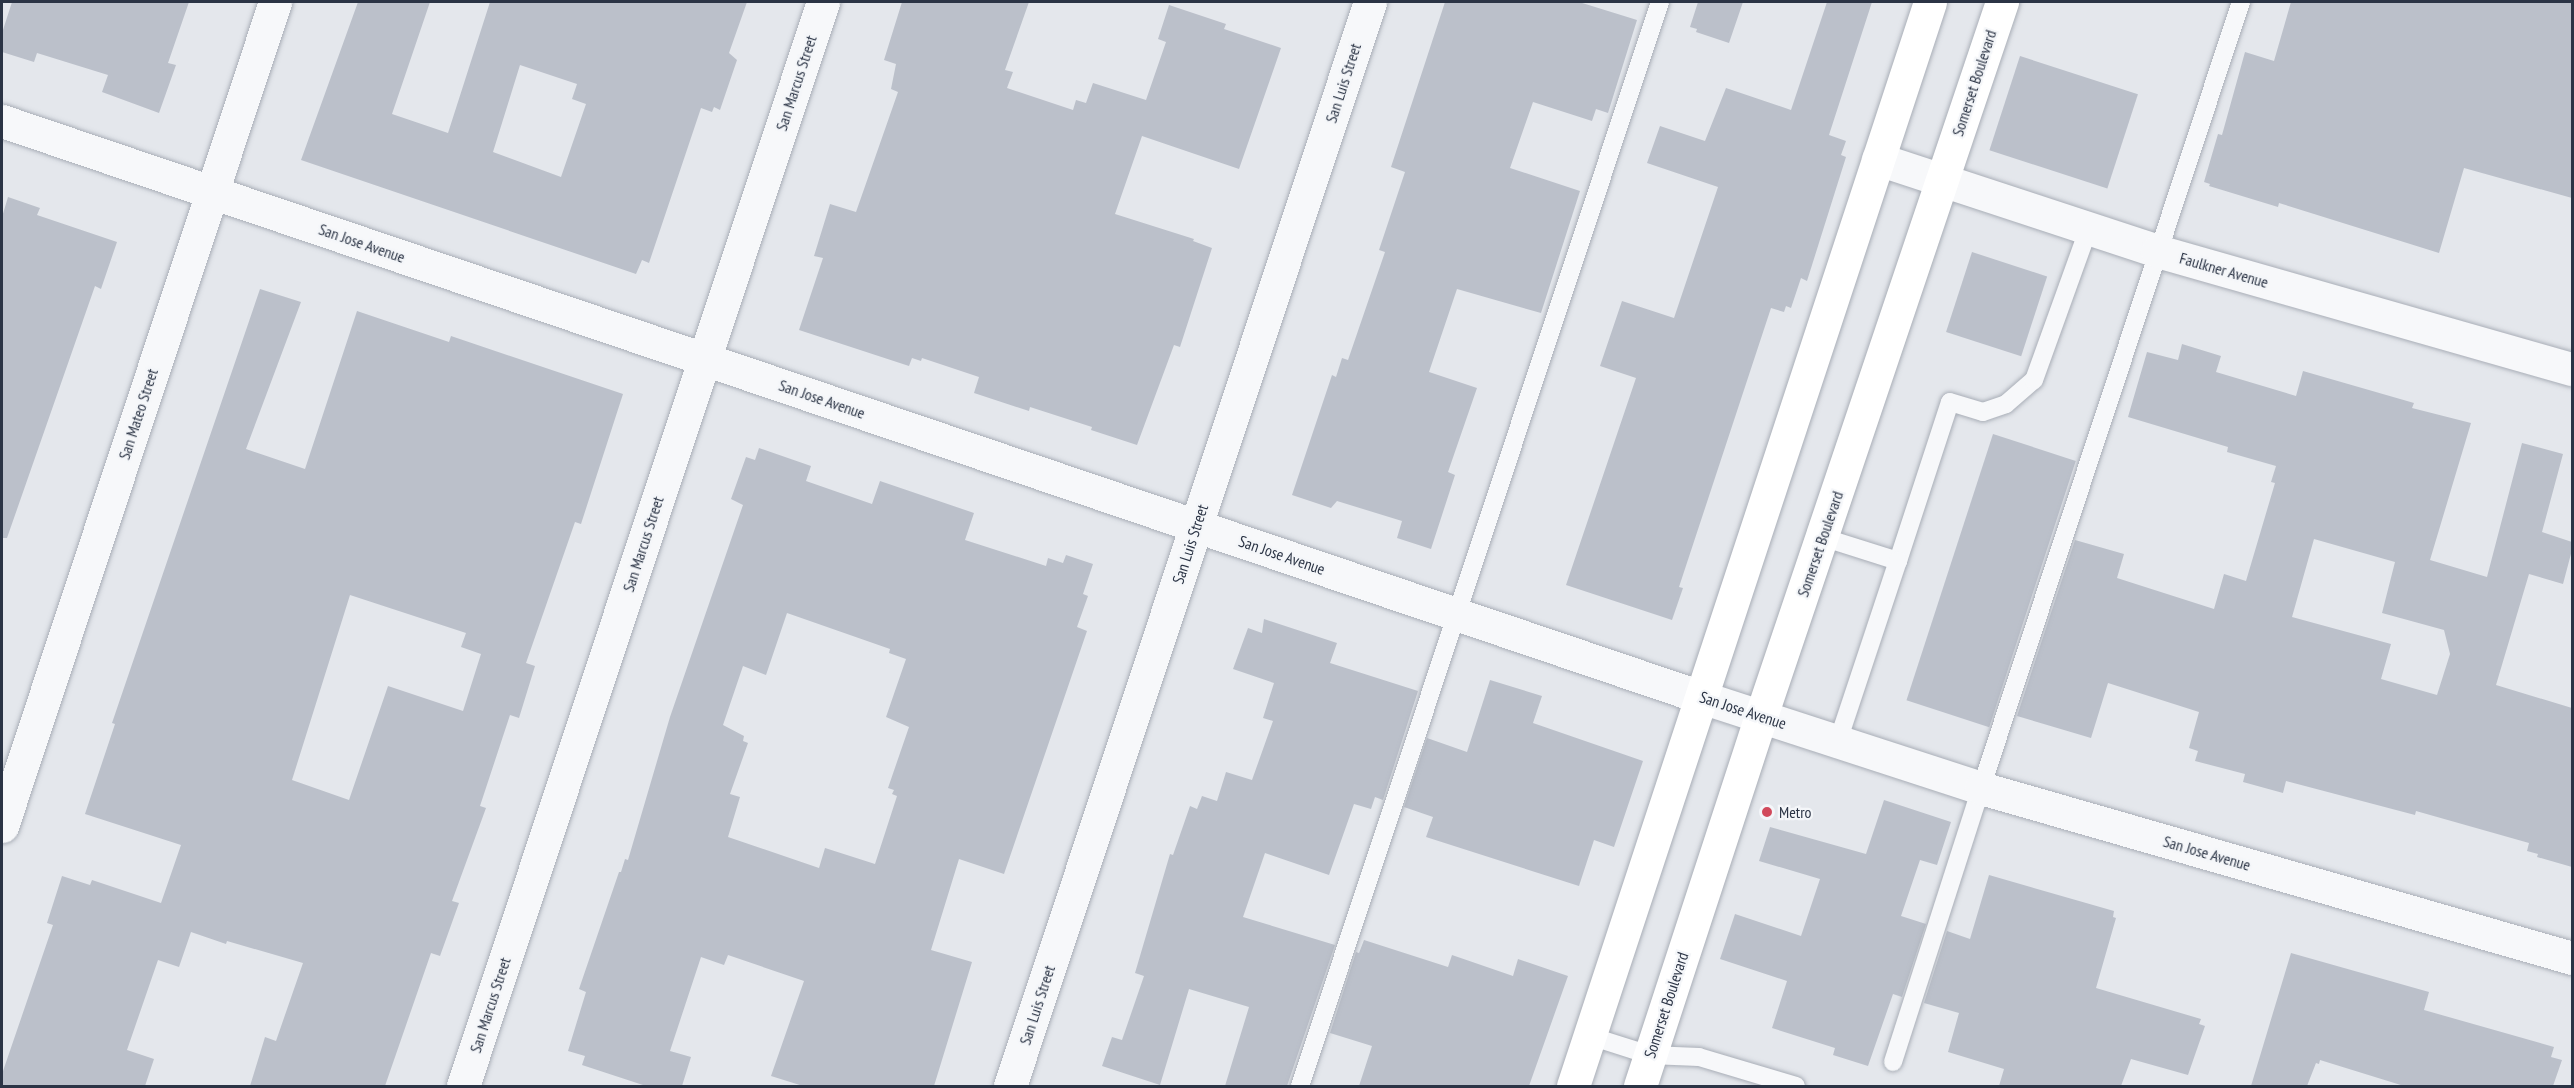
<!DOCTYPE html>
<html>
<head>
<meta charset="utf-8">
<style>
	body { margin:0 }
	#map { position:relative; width:2574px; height:1088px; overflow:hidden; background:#e4e7ec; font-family:"PT Sans Narrow",sans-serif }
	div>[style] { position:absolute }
	.building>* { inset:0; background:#bbc0ca; transform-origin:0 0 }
	.roads { filter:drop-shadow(0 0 2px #a9aeb7) drop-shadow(0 0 2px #a9aeb7) }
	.lane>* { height:18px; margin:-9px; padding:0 9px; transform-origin:9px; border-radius:9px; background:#f7f8fa }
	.street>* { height:33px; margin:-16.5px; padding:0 16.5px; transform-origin:16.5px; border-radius:16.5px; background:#f7f8fa }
	.secondary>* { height:33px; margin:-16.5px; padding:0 16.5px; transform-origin:16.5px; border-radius:16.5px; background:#fff }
	.dots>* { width:16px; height:16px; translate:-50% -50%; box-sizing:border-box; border:3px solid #f4f6f9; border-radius:50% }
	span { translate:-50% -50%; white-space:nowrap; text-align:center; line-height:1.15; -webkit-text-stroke:4.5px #f4f6f9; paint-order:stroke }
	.street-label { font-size:16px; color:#2b3445 }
	.poi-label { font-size:16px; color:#2b3445 }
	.left { translate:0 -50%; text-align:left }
	.frame { position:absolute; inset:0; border:3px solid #2b3445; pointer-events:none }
</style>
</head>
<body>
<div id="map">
	<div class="building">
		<i style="clip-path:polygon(12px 2px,189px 2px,168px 63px,176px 65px,159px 113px,102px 92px,108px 75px,37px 53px,34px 62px,2px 52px,2px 33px)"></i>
		<i style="clip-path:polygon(evenodd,358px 2px,430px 2px,392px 114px,448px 133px,490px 2px,747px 2px,729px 53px,737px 60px,720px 110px,714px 107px,712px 112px,701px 108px,649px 263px,642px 260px,636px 274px,301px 160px,358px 2px,520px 65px,577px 84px,572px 99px,586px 104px,561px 177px,493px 152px,520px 65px)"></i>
		<i style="clip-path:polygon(902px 2px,1029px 2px,1005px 70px,1013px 72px,1007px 88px,1073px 110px,1076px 100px,1086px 103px,1093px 83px,1146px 100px,1166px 42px,1158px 39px,1169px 5px,1226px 24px,1224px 29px,1281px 48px,1239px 169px,1142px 136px,1115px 214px,1194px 239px,1193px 241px,1212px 248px,1180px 347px,1174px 345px,1137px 445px,1091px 430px,1092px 427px,1030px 407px,1029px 411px,974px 393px,979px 377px,922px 358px,921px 361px,912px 358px,909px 366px,799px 330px,823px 258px,814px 256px,830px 204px,856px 212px,898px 92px,891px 89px,896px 64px,884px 60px)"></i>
		<i style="clip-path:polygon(1445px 2px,1579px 2px,1637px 20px,1608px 113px,1596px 109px,1592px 121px,1533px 102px,1510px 168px,1580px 191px,1541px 313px,1457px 289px,1429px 372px,1477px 388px,1448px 472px,1455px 475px,1431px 549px,1397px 538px,1402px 521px,1337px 501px,1331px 508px,1292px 495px,1332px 375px,1336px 377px,1342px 358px,1348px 360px,1385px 252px,1379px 250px,1405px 172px,1391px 167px)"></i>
		<i style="clip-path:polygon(1698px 2px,1743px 2px,1729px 43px,1696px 32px,1697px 29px,1690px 27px)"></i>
		<i style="clip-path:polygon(1827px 2px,1872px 2px,1829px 135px,1846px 141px,1841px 155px,1846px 157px,1807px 281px,1801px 278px,1791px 308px,1786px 306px,1784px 312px,1771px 308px,1679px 587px,1683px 588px,1672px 620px,1566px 585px,1636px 378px,1600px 366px,1622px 301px,1674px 318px,1718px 187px,1647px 163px,1660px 126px,1705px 141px,1726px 88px,1791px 110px)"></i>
		<i style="clip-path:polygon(2291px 2px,2572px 2px,2572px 198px,2464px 168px,2439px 253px,2279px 203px,2278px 207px,2209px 186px,2210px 184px,2204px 182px,2218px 134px,2222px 135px,2245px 52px,2274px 61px)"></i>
		<i style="left:2020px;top:56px;width:124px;height:99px;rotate:18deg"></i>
		<i style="clip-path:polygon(8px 197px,40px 208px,37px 215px,117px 242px,101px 289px,95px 286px,7px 538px,2px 538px,2px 217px)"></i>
		<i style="left:1972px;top:252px;width:79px;height:84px;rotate:18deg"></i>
		<i style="clip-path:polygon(evenodd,260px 289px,301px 302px,246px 449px,305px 469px,357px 311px,449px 342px,451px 336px,623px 394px,581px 524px,575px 522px,526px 663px,535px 666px,519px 718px,510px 715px,480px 806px,486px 808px,452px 901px,459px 903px,440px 956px,431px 953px,385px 1086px,250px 1086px,265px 1037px,276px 1041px,303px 963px,227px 941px,226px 944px,191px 932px,179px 967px,158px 960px,127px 1050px,154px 1059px,145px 1086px,2px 1086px,2px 1074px,53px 925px,47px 923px,62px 876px,90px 885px,92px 880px,161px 903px,181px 845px,85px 814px,115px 724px,112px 723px,260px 289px,350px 595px,466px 633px,461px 647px,481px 654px,463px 711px,388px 686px,349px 800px,292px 780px,350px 595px)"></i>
		<i style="clip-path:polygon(evenodd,2182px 344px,2221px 356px,2216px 372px,2296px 396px,2303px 371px,2414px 403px,2412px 408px,2471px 423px,2430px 560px,2487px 577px,2522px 443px,2563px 454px,2542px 532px,2572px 542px,2572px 550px,2563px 584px,2529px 574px,2496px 685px,2572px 708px,2572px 867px,2537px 857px,2538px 854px,2527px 851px,2529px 843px,2416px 811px,2415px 815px,2286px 781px,2283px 793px,2243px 782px,2245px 774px,2195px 761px,2198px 751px,2189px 748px,2199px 712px,2108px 683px,2091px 738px,2017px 716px,2075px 540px,2124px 554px,2117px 578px,2214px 609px,2224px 574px,2246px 581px,2275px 483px,2271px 482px,2276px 466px,2227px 452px,2228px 447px,2128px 417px,2147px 352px,2178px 360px,2182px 344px,2314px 539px,2395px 562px,2382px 613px,2444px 630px,2450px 654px,2437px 695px,2381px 679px,2391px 644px,2292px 617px,2314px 539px)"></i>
		<i style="left:1993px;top:434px;width:87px;height:280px;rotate:18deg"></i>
		<i style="clip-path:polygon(evenodd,759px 448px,811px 466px,806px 481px,872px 504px,880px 481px,974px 513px,965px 540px,1046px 566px,1048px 558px,1063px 563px,1066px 555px,1093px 564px,1083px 594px,1088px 596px,1077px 627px,1087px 631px,1004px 874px,959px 859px,931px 950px,972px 962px,934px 1086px,803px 1086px,771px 1076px,804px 981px,728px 955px,724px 965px,701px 957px,670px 1051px,691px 1057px,682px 1086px,646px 1086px,582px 1065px,585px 1056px,568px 1051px,586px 992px,579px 989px,619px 872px,621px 872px,625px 859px,628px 860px,670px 717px,743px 505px,731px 499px,746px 457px,755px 460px,759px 448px,787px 613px,890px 649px,889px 653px,906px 659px,886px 717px,909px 727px,888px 788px,894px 790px,892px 794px,897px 796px,875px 864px,825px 848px,819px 868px,728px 837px,740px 797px,730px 794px,748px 743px,743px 741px,744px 736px,723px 725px,743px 666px,766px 675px,787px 613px)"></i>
		<i style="clip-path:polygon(1264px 619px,1337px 643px,1330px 663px,1418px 691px,1383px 800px,1375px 797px,1371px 809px,1354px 804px,1329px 875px,1265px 853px,1243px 917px,1335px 945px,1287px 1086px,1225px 1086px,1249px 1007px,1189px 989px,1160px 1085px,1102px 1066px,1112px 1037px,1122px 1040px,1144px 976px,1135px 973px,1170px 854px,1173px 855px,1190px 806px,1197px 809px,1202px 796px,1217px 801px,1226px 772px,1252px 780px,1273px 721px,1263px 718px,1274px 683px,1233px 669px,1248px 628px,1262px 633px)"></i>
		<i style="clip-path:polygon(1490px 680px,1542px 696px,1533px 723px,1643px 761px,1614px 847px,1594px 840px,1579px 886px,1426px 837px,1433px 817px,1404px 807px,1427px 738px,1467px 752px)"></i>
		<i style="clip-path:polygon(1884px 800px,1951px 822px,1937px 865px,1920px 860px,1901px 916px,1926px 924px,1902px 997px,1893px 994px,1868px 1066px,1833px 1055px,1835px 1048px,1772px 1028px,1787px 981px,1720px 959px,1735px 914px,1801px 936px,1820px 879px,1759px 861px,1770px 827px,1866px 854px)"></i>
		<i style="clip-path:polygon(1989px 875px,2114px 911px,2113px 917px,2116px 918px,2096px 988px,2201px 1019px,2199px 1024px,2205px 1026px,2188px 1075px,2131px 1059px,2121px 1086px,1999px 1086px,2004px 1069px,1948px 1052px,1959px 1013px,1924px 1003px,1947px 931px,1970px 939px)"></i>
		<i style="clip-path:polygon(1364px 940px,1448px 967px,1452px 955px,1513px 976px,1518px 959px,1568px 976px,1529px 1086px,1359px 1086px,1372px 1046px,1330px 1033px,1356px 952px,1359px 953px)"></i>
		<i style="clip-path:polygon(2291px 953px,2429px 992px,2424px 1010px,2554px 1047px,2551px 1057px,2562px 1060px,2553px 1086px,2404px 1086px,2320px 1060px,2319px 1064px,2316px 1063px,2307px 1086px,2251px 1086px)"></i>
	</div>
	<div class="roads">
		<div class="lane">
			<i style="left:1822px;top:537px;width:80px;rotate:17.5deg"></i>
			<i style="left:1898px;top:561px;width:167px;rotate:-71.9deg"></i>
			<i style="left:1950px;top:402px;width:34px;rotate:17deg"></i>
			<i style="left:1983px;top:412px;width:24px;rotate:-19deg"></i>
			<i style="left:2006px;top:404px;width:37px;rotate:-41deg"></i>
			<i style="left:2034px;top:380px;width:159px;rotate:-70.2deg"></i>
			<i style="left:1838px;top:741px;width:190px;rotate:-71.6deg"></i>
			<i style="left:1590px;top:1036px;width:63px;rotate:17.6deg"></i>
			<i style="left:1650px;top:1055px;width:49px;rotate:2.3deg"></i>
			<i style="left:1699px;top:1057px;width:101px;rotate:16.6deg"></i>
			<i style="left:1893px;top:1062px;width:288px;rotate:-72.2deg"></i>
			<i style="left:1981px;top:788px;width:828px;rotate:-71.7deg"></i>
			<i style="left:1300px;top:1086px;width:1142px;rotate:-71.63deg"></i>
		</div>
		<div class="street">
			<i style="left:2px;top:121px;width:1794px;rotate:18.73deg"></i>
			<i style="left:1701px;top:697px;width:294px;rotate:18deg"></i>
			<i style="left:1981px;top:788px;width:615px;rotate:16.05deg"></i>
			<i style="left:1878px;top:159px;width:294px;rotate:18.2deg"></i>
			<i style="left:2157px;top:251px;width:431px;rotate:15.9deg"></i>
			<i style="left:2px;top:826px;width:868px;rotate:-71.67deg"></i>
			<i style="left:463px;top:1086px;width:1142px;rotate:-71.63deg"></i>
			<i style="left:1010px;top:1086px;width:1142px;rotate:-71.63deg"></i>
		</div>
		<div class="secondary">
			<i style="left:1573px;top:1086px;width:1141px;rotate:-71.77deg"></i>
			<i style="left:1640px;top:1086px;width:389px;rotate:-71.9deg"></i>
			<i style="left:1761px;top:716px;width:754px;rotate:-71.35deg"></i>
		</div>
	</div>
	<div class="dots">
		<i style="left:1767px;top:812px;background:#d1495b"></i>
	</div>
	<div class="street-label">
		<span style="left:796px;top:83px;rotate:-72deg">San Marcus Street</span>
		<span style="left:1343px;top:83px;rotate:-72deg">San Luis Street</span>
		<span style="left:1974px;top:83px;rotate:-72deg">Somerset Boulevard</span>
		<span style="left:362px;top:243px;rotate:19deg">San Jose Avenue</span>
		<span style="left:2224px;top:270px;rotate:16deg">Faulkner Avenue</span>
		<span style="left:822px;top:399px;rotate:19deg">San Jose Avenue</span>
		<span style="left:138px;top:414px;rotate:-72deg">San Mateo Street</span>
		<span style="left:643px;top:544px;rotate:-72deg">San Marcus Street</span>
		<span style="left:1190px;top:544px;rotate:-72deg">San Luis Street</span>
		<span style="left:1820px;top:544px;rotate:-71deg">Somerset Boulevard</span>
		<span style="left:1282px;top:555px;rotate:19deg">San Jose Avenue</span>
		<span style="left:1743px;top:710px;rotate:18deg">San Jose Avenue</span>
		<span style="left:2207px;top:853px;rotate:16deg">San Jose Avenue</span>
		<span style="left:490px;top:1005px;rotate:-72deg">San Marcus Street</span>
		<span style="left:1037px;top:1005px;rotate:-72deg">San Luis Street</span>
		<span style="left:1666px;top:1005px;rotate:-72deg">Somerset Boulevard</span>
	</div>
	<div class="poi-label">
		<span class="left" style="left:1779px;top:812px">Metro</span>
	</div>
	<div class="frame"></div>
</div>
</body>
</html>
